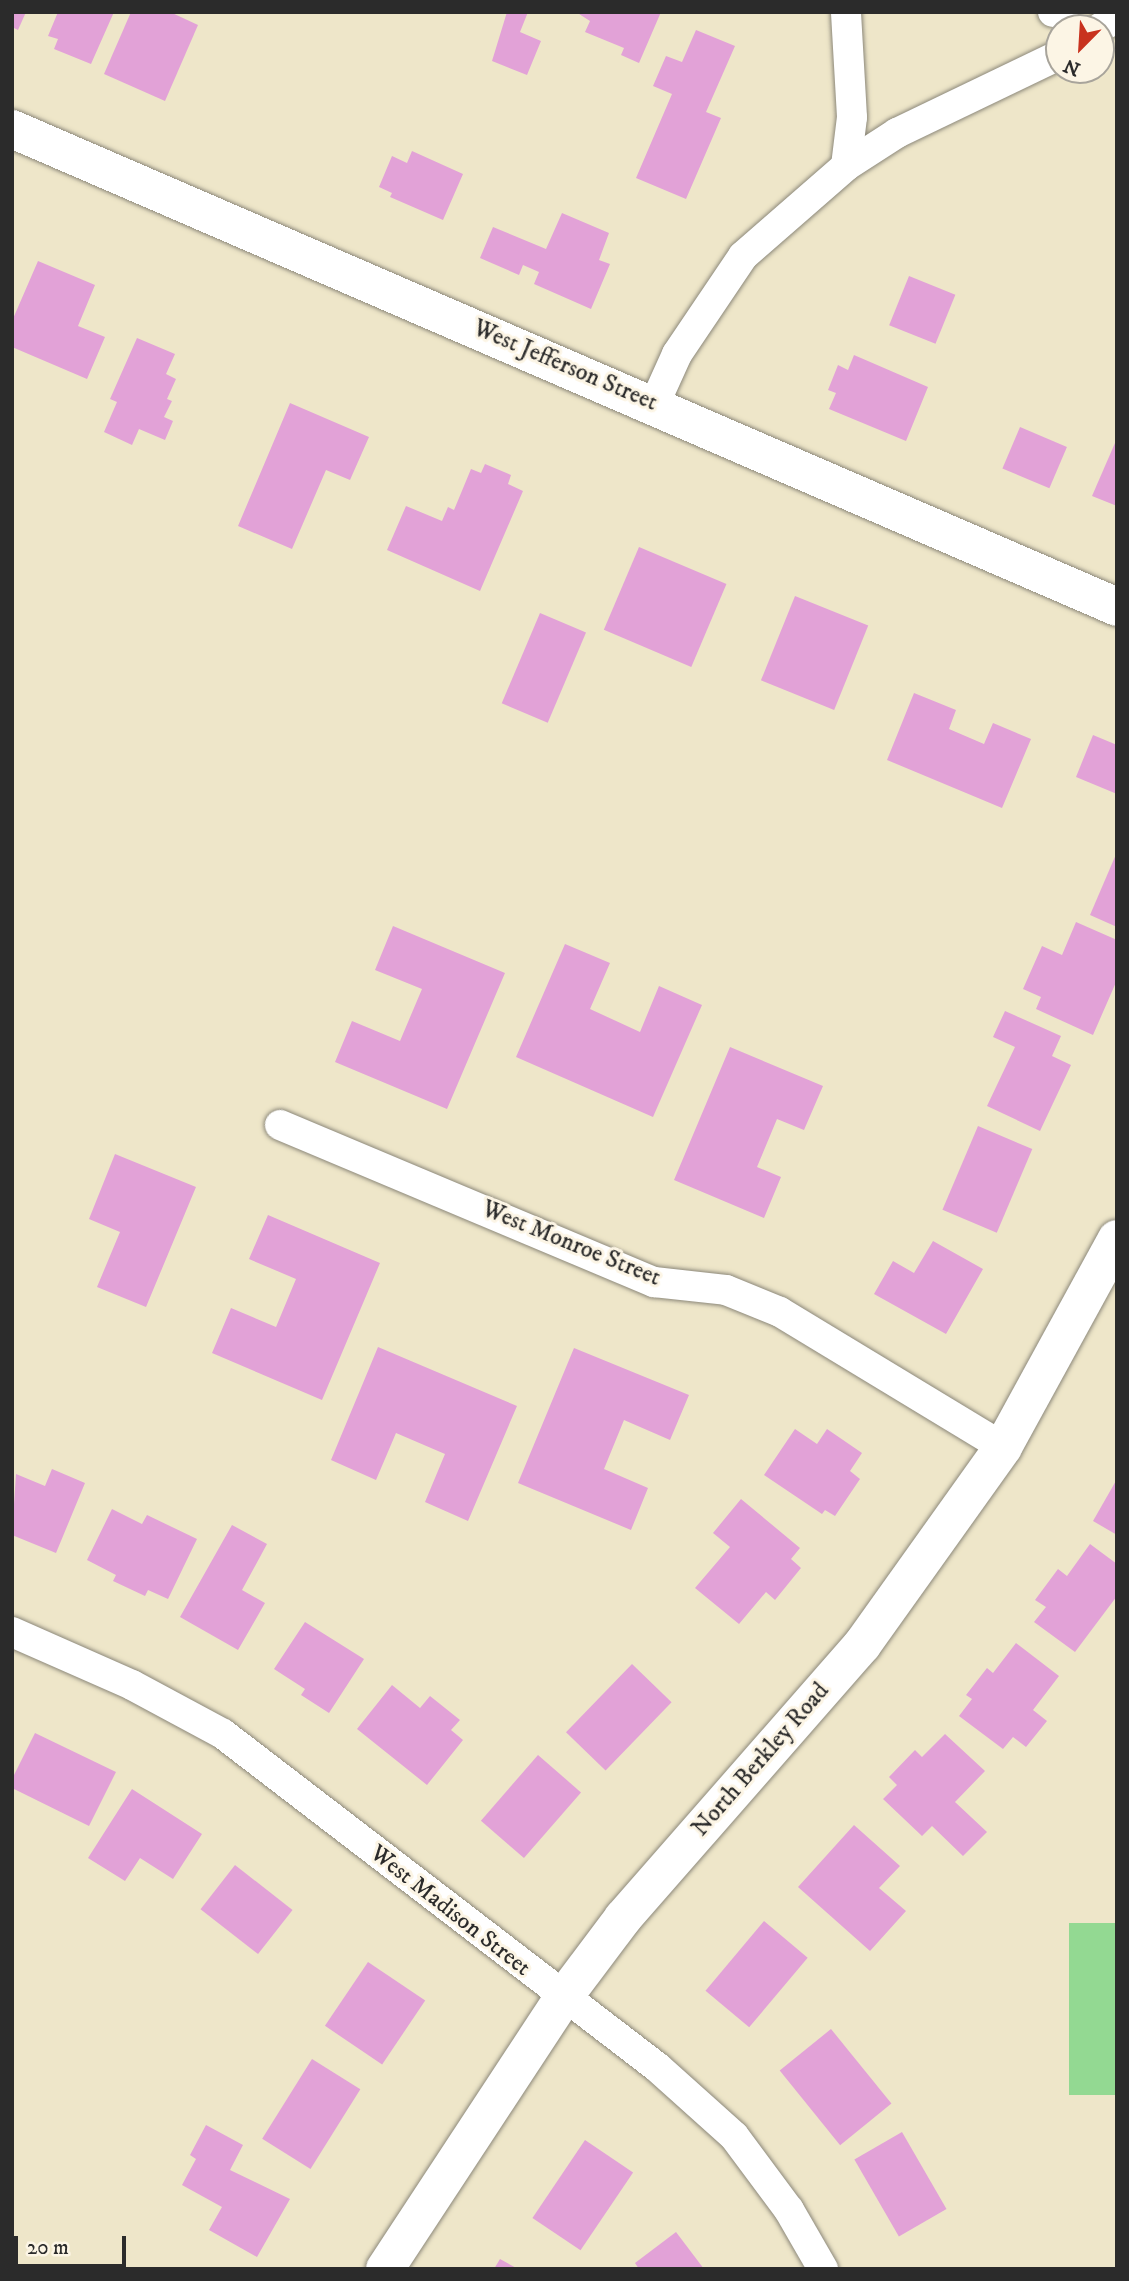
<!DOCTYPE html>
<html>
<head>
<meta charset="utf-8">
<style>
	body { margin:0 }
	#map { position:relative; width:1129px; height:2281px; overflow:hidden; background:#eee6c9; font-family:"IM FELL DW Pica",serif }
	div>[style] { position:absolute }
	.green>* { inset:0; background:#93d992; transform-origin:0 0 }
	.building>* { inset:0; background:#e2a2d7; transform-origin:0 0 }
	.roads { filter:drop-shadow(0 0 2px #8c887a) drop-shadow(0 0 2px #8c887a) }
	.street>* { height:30px; margin:-15px; padding:0 15px; transform-origin:15px; border-radius:15px; background:#fff }
	.secondary>* { height:38px; margin:-19px; padding:0 19px; transform-origin:19px; border-radius:19px; background:#fff }
	span { translate:-50% -50%; white-space:nowrap; text-align:center; line-height:1.15; -webkit-text-stroke:6px #fcf5e5; paint-order:stroke }
	.street-label { font-size:24px; color:#2b2b2b }
	.frame { position:absolute; inset:0; border:14px solid #2b2b2b; pointer-events:none }
	.north { position:absolute; left:1045px; top:14px; width:70px; height:70px; box-sizing:border-box; background:#fcf5e5; border:2px solid #a8a49b; border-radius:50%; rotate:204deg; font-size:19px; font-weight:700; line-height:28px; text-align:center; color:#2b2b2b }
	.north::after { content:''; display:block; margin:auto; width:24px; height:32px; background:#c8321e; clip-path:polygon(50% 0,100% 100%,50% 72%,0 100%) }
	.scale { position:absolute; left:14px; top:2236px; width:112px; height:32px; box-sizing:border-box; border:4px solid #2b2b2b; border-top:0; padding-left:9px; font-size:21px; line-height:24px; white-space:nowrap; color:#2b2b2b; -webkit-text-stroke:5px #fcf5e5; paint-order:stroke }
</style>
</head>
<body>
<div id="map">
	<div class="green">
		<i style="left:1117px;top:1923px;width:172px;height:48px;rotate:90deg"></i>
	</div>
	<div class="building">
		<i style="clip-path:polygon(12px 12px,26px 12px,18px 30px,12px 27px)"></i>
		<i style="clip-path:polygon(58px 12px,114px 12px,91px 64px,54px 49px,58px 39px,48px 36px)"></i>
		<i style="clip-path:polygon(131px 12px,170px 12px,198px 25px,165px 101px,104px 74px)"></i>
		<i style="clip-path:polygon(507px 12px,528px 12px,520px 32px,541px 41px,527px 75px,492px 61px)"></i>
		<i style="clip-path:polygon(576px 12px,661px 12px,639px 63px,621px 55px,624px 48px,585px 32px,590px 21px)"></i>
		<i style="clip-path:polygon(696px 30px,735px 46px,706px 112px,721px 118px,686px 199px,636px 178px,672px 94px,653px 86px,666px 56px,682px 62px)"></i>
		<i style="clip-path:polygon(412px 151px,463px 174px,443px 220px,390px 197px,392px 193px,379px 187px,392px 156px,407px 163px)"></i>
		<i style="clip-path:polygon(562px 213px,609px 233px,599px 260px,610px 264px,591px 309px,534px 284px,539px 272px,523px 265px,519px 275px,480px 258px,493px 227px,546px 249px)"></i>
		<i style="clip-path:polygon(38px 261px,95px 285px,78px 326px,105px 337px,87px 379px,12px 347px,12px 321px)"></i>
		<i style="left:909px;top:276px;width:50px;height:53px;rotate:22deg"></i>
		<i style="clip-path:polygon(137px 338px,175px 354px,166px 374px,176px 379px,167px 399px,172px 401px,164px 417px,173px 421px,165px 440px,139px 429px,132px 445px,104px 432px,117px 402px,110px 399px)"></i>
		<i style="clip-path:polygon(854px 355px,928px 387px,906px 441px,829px 409px,836px 393px,828px 390px,838px 365px,848px 370px)"></i>
		<i style="clip-path:polygon(290px 403px,369px 437px,350px 480px,326px 470px,292px 549px,238px 526px)"></i>
		<i style="left:1020px;top:427px;width:51px;height:45px;rotate:23deg"></i>
		<i style="clip-path:polygon(1115px 443px,1117px 443px,1117px 506px,1092px 496px)"></i>
		<i style="clip-path:polygon(485px 464px,511px 475px,508px 484px,523px 491px,480px 591px,387px 550px,406px 506px,442px 521px,448px 507px,454px 510px,471px 469px,481px 473px)"></i>
		<i style="left:639px;top:547px;width:95px;height:90px;rotate:23deg"></i>
		<i style="left:795px;top:596px;width:79px;height:91px;rotate:22deg"></i>
		<i style="left:540px;top:613px;width:50px;height:98px;rotate:23deg"></i>
		<i style="clip-path:polygon(914px 693px,956px 710px,949px 729px,984px 744px,993px 723px,1031px 739px,1002px 808px,887px 760px)"></i>
		<i style="clip-path:polygon(1093px 735px,1117px 745px,1117px 794px,1076px 777px)"></i>
		<i style="clip-path:polygon(1117px 852px,1117px 927px,1090px 915px)"></i>
		<i style="clip-path:polygon(1076px 922px,1117px 940px,1117px 980px,1093px 1035px,1036px 1009px,1041px 997px,1023px 989px,1042px 946px,1062px 955px)"></i>
		<i style="clip-path:polygon(393px 926px,505px 973px,447px 1109px,335px 1062px,352px 1021px,400px 1041px,422px 989px,375px 970px)"></i>
		<i style="clip-path:polygon(565px 944px,610px 963px,590px 1009px,640px 1032px,659px 986px,702px 1005px,653px 1117px,516px 1057px)"></i>
		<i style="clip-path:polygon(1005px 1011px,1061px 1036px,1052px 1056px,1071px 1065px,1040px 1131px,987px 1106px,1015px 1047px,993px 1037px)"></i>
		<i style="clip-path:polygon(730px 1047px,823px 1086px,804px 1130px,777px 1119px,757px 1167px,781px 1177px,764px 1218px,674px 1180px)"></i>
		<i style="left:978px;top:1126px;width:59px;height:91px;rotate:23deg"></i>
		<i style="clip-path:polygon(115px 1154px,196px 1187px,146px 1307px,97px 1287px,120px 1232px,89px 1219px)"></i>
		<i style="clip-path:polygon(268px 1215px,380px 1263px,322px 1400px,212px 1353px,231px 1308px,276px 1327px,296px 1279px,249px 1259px)"></i>
		<i style="clip-path:polygon(933px 1241px,983px 1269px,946px 1334px,874px 1294px,893px 1261px,914px 1273px)"></i>
		<i style="clip-path:polygon(378px 1347px,517px 1406px,468px 1521px,425px 1502px,445px 1454px,396px 1433px,376px 1480px,331px 1460px)"></i>
		<i style="clip-path:polygon(574px 1348px,689px 1395px,670px 1440px,624px 1420px,604px 1469px,648px 1488px,631px 1530px,518px 1483px)"></i>
		<i style="clip-path:polygon(795px 1429px,817px 1444px,827px 1429px,862px 1453px,850px 1471px,860px 1479px,835px 1516px,825px 1510px,822px 1514px,764px 1475px)"></i>
		<i style="clip-path:polygon(52px 1469px,85px 1483px,56px 1553px,12px 1535px,16px 1474px,45px 1486px)"></i>
		<i style="clip-path:polygon(1117px 1479px,1117px 1535px,1093px 1521px)"></i>
		<i style="clip-path:polygon(741px 1499px,800px 1548px,791px 1559px,801px 1568px,775px 1600px,766px 1592px,739px 1624px,695px 1588px,730px 1547px,713px 1533px)"></i>
		<i style="clip-path:polygon(112px 1509px,142px 1524px,147px 1515px,197px 1539px,168px 1599px,148px 1590px,145px 1596px,113px 1581px,116px 1575px,87px 1560px)"></i>
		<i style="clip-path:polygon(232px 1525px,267px 1544px,242px 1590px,265px 1603px,238px 1650px,180px 1617px)"></i>
		<i style="clip-path:polygon(1090px 1544px,1117px 1564px,1117px 1596px,1075px 1652px,1034px 1622px,1046px 1607px,1035px 1600px,1058px 1569px,1067px 1576px)"></i>
		<i style="clip-path:polygon(305px 1622px,364px 1659px,329px 1713px,301px 1695px,305px 1689px,274px 1669px)"></i>
		<i style="clip-path:polygon(1016px 1643px,1059px 1676px,1033px 1710px,1047px 1721px,1026px 1747px,1013px 1737px,1003px 1749px,959px 1716px,972px 1699px,966px 1695px,987px 1668px,993px 1673px)"></i>
		<i style="left:632px;top:1664px;width:55px;height:95px;rotate:44deg"></i>
		<i style="clip-path:polygon(392px 1685px,420px 1708px,430px 1696px,460px 1720px,451px 1730px,463px 1740px,427px 1785px,357px 1729px)"></i>
		<i style="clip-path:polygon(35px 1733px,116px 1772px,89px 1826px,12px 1788px,12px 1779px)"></i>
		<i style="clip-path:polygon(945px 1734px,985px 1771px,955px 1802px,987px 1832px,963px 1856px,932px 1826px,922px 1836px,883px 1799px,897px 1785px,889px 1777px,915px 1750px,922px 1757px)"></i>
		<i style="left:538px;top:1755px;width:57px;height:87px;rotate:41deg"></i>
		<i style="clip-path:polygon(132px 1789px,202px 1834px,173px 1879px,140px 1858px,125px 1881px,88px 1858px)"></i>
		<i style="clip-path:polygon(854px 1825px,900px 1866px,879px 1888px,906px 1911px,870px 1951px,798px 1887px)"></i>
		<i style="left:235px;top:1865px;width:73px;height:56px;rotate:38deg"></i>
		<i style="left:764px;top:1921px;width:57px;height:91px;rotate:40deg"></i>
		<i style="left:368px;top:1962px;width:69px;height:77px;rotate:34deg"></i>
		<i style="left:831px;top:2029px;width:96px;height:66px;rotate:51deg"></i>
		<i style="left:312px;top:2059px;width:57px;height:94px;rotate:32deg"></i>
		<i style="clip-path:polygon(206px 2125px,243px 2145px,230px 2170px,290px 2199px,257px 2257px,209px 2230px,222px 2207px,182px 2185px,196px 2159px,190px 2155px)"></i>
		<i style="left:902px;top:2132px;width:89px;height:55px;rotate:60deg"></i>
		<i style="left:585px;top:2140px;width:58px;height:94px;rotate:34deg"></i>
		<i style="clip-path:polygon(676px 2232px,704px 2269px,639px 2269px,635px 2263px)"></i>
		<i style="clip-path:polygon(500px 2259px,518px 2269px,494px 2269px)"></i>
	</div>
	<div class="roads">
		<div class="street">
			<i style="left:1053px;top:12px;width:10px"></i>
			<i style="left:1100px;top:28px;width:20px;rotate:-33deg"></i>
			<i style="left:846px;top:166px;width:49px;rotate:-83deg"></i>
			<i style="left:852px;top:117px;width:105px;rotate:-93.3deg"></i>
			<i style="left:654px;top:405px;width:56px;rotate:-65.7deg"></i>
			<i style="left:677px;top:354px;width:118px;rotate:-56deg"></i>
			<i style="left:743px;top:256px;width:137px;rotate:-41.1deg"></i>
			<i style="left:846px;top:166px;width:61px;rotate:-32.9deg"></i>
			<i style="left:897px;top:133px;width:180px;rotate:-25.7deg"></i>
			<i style="left:280px;top:1125px;width:406px;rotate:22.8deg"></i>
			<i style="left:654px;top:1282px;width:72px;rotate:6.3deg"></i>
			<i style="left:726px;top:1290px;width:58px;rotate:22.2deg"></i>
			<i style="left:780px;top:1312px;width:261px;rotate:31.2deg"></i>
			<i style="left:12px;top:1632px;width:131px;rotate:23.8deg"></i>
			<i style="left:132px;top:1685px;width:103px;rotate:28.3deg"></i>
			<i style="left:223px;top:1734px;width:547px;rotate:37.5deg"></i>
			<i style="left:657px;top:2067px;width:103px;rotate:41.9deg"></i>
			<i style="left:734px;top:2136px;width:92px;rotate:53.4deg"></i>
			<i style="left:789px;top:2210px;width:68px;rotate:60deg"></i>
		</div>
		<div class="secondary">
			<i style="left:12px;top:129px;width:1204px;rotate:23.39deg"></i>
			<i style="left:385px;top:2269px;width:324px;rotate:-56.7deg"></i>
			<i style="left:563px;top:1998px;width:100px;rotate:-53.1deg"></i>
			<i style="left:623px;top:1918px;width:363px;rotate:-48.8deg"></i>
			<i style="left:862px;top:1645px;width:243px;rotate:-54.5deg"></i>
			<i style="left:1003px;top:1447px;width:237px;rotate:-61.3deg"></i>
		</div>
	</div>
	<div class="street-label">
		<span style="left:565px;top:366px;rotate:23deg">West Jefferson Street</span>
		<span style="left:571px;top:1244px;rotate:22deg">West Monroe Street</span>
		<span style="left:761px;top:1760px;rotate:-49deg">North Berkley Road</span>
		<span style="left:450px;top:1911px;rotate:38deg">West Madison Street</span>
	</div>
	<div class="frame"></div>
	<div class="north">N</div>
	<div class="scale">20 m</div>
</div>
</body>
</html>
